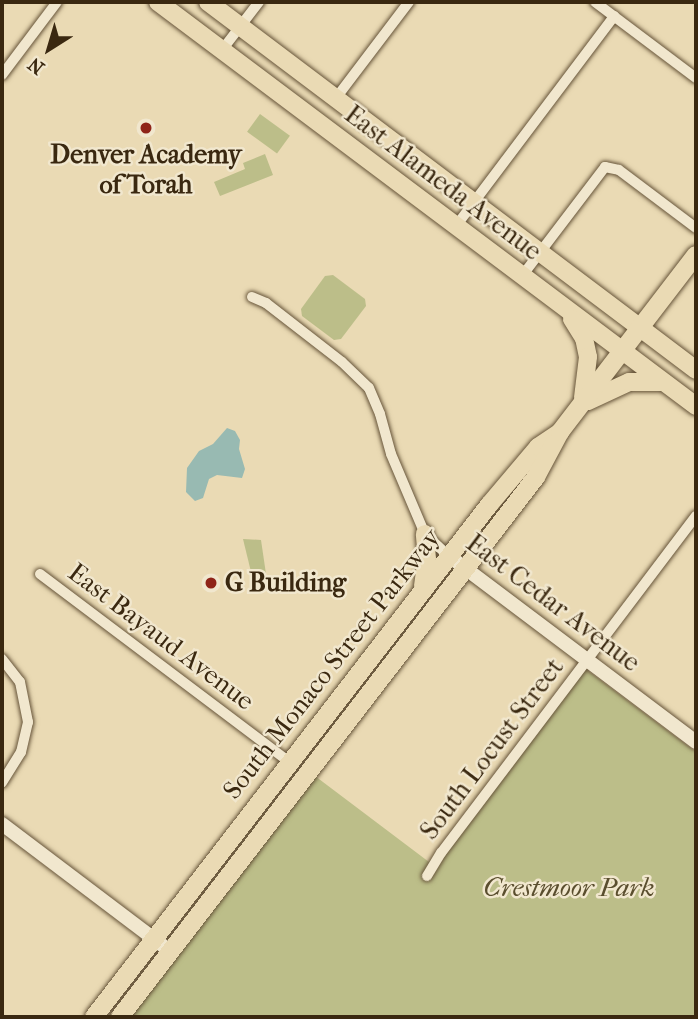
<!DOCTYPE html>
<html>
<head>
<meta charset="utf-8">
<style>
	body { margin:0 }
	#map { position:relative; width:698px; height:1019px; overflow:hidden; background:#eadab4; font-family:"IM FELL French Canon",serif }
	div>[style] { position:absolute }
	.green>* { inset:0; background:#bcbe89; transform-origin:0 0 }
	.water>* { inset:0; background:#98bab2 }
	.roads { filter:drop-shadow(0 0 2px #665439) drop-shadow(0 0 2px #665439) }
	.minor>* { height:10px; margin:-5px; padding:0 5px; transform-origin:5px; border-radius:5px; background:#f1e7ce }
	.tertiary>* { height:14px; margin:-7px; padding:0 7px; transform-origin:7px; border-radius:7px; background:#f1e7ce }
	.primary>* { height:18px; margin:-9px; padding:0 9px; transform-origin:9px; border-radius:9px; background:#eadab4 }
	.dots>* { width:19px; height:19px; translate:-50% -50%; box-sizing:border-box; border:4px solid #f1e7ce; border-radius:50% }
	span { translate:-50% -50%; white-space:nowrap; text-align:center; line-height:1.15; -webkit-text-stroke:5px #f1e7ce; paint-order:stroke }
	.poi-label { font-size:26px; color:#3a2810; font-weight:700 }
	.left { translate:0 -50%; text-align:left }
	.street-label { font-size:26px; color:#3a2810 }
	.park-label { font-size:26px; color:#5a4e2e; font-style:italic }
	.frame { position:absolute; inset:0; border:4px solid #3a2810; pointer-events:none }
	.north { position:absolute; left:14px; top:14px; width:70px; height:70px; -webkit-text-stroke:5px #f1e7ce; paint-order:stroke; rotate:217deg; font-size:19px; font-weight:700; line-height:28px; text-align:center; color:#3a2810 }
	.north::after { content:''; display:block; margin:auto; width:24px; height:32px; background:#3a2810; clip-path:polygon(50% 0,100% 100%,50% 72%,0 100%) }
</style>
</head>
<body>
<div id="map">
	<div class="green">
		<i style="left:260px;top:114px;width:37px;height:22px;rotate:36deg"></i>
		<i style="clip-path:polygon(265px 154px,273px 175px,220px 196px,214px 182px,245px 169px,243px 163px)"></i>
		<i style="clip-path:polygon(333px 275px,365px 299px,366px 306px,341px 339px,334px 340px,302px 316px,301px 309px,325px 276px)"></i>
		<i style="clip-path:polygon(243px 539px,261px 540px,266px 574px,252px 576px)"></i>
		<i style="clip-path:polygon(579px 664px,696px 752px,696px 1017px,129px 1017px,315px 776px,429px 862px)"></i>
	</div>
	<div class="water">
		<i style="clip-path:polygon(227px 428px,235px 431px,240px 440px,239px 449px,245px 469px,242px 478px,217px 475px,209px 479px,203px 498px,195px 501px,186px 492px,187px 468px,199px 451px,213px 444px)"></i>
	</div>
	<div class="roads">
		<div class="minor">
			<i style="left:595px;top:2px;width:126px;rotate:37deg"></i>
			<i style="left:222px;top:50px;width:61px;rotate:-52.4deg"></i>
			<i style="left:2px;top:75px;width:91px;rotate:-53deg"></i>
			<i style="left:336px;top:98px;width:121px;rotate:-52.8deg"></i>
			<i style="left:456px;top:226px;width:263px;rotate:-53deg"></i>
			<i style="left:522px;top:276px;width:137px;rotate:-52.7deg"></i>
			<i style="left:605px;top:167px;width:14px;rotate:12deg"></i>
			<i style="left:619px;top:170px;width:96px;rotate:37deg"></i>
			<i style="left:252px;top:297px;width:15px;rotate:23deg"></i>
			<i style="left:266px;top:303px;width:96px;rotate:37.8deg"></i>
			<i style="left:342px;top:362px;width:37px;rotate:44deg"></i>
			<i style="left:369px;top:388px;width:28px;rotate:67deg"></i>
			<i style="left:380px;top:414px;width:41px;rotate:74.6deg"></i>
			<i style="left:391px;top:454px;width:87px;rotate:67deg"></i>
			<i style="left:425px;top:534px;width:33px;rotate:43deg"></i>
			<i style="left:40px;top:574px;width:311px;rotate:37deg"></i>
			<i style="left:2px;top:659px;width:29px;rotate:52deg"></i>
			<i style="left:20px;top:682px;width:41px;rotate:78.7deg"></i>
			<i style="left:28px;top:722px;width:31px;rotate:103deg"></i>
			<i style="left:21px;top:752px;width:36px;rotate:122deg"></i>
			<i style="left:427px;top:876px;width:27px;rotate:-59deg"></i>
			<i style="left:441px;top:853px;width:423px;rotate:-52.9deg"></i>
		</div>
		<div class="tertiary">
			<i style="left:457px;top:562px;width:299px;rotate:37deg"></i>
			<i style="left:2px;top:824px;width:211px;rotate:37.1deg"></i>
		</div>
		<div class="primary">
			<i style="left:158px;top:2px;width:673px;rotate:36.9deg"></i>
			<i style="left:208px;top:2px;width:611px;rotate:37.02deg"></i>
			<i style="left:572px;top:319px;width:22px;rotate:58deg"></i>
			<i style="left:584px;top:338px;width:19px;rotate:78deg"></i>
			<i style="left:588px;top:357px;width:41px;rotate:97deg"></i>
			<i style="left:588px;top:401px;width:45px;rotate:-24.9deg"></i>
			<i style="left:629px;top:382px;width:34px"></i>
			<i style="left:423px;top:586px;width:27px;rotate:-82deg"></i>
			<i style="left:427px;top:559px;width:25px;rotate:-95deg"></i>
			<i style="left:94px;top:1017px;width:647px;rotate:-52.35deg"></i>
			<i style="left:489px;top:505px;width:76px;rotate:-49.8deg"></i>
			<i style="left:538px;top:447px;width:27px;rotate:-34deg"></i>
			<i style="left:120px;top:1017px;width:682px;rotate:-52.39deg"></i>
			<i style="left:536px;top:477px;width:51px;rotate:-61.9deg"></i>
			<i style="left:560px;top:432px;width:223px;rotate:-52.5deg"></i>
		</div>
	</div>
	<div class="dots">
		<i style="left:146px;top:128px;background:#8f2418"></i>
		<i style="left:211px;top:583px;background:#8f2418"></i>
	</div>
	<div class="poi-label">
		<span style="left:146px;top:170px">Denver Academy<br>of Torah</span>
		<span class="left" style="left:225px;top:583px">G Building</span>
	</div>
	<div class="street-label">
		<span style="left:443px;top:183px;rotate:37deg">East Alameda Avenue</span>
		<span style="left:553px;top:603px;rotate:37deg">East Cedar Avenue</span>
		<span style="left:161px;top:637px;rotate:37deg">East Bayaud Avenue</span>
		<span style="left:332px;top:664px;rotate:-52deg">South Monaco Street Parkway</span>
		<span style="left:492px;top:749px;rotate:-53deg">South Locust Street</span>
	</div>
	<div class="park-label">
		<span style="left:569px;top:888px">Crestmoor Park</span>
	</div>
	<div class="frame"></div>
	<div class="north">N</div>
</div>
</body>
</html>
